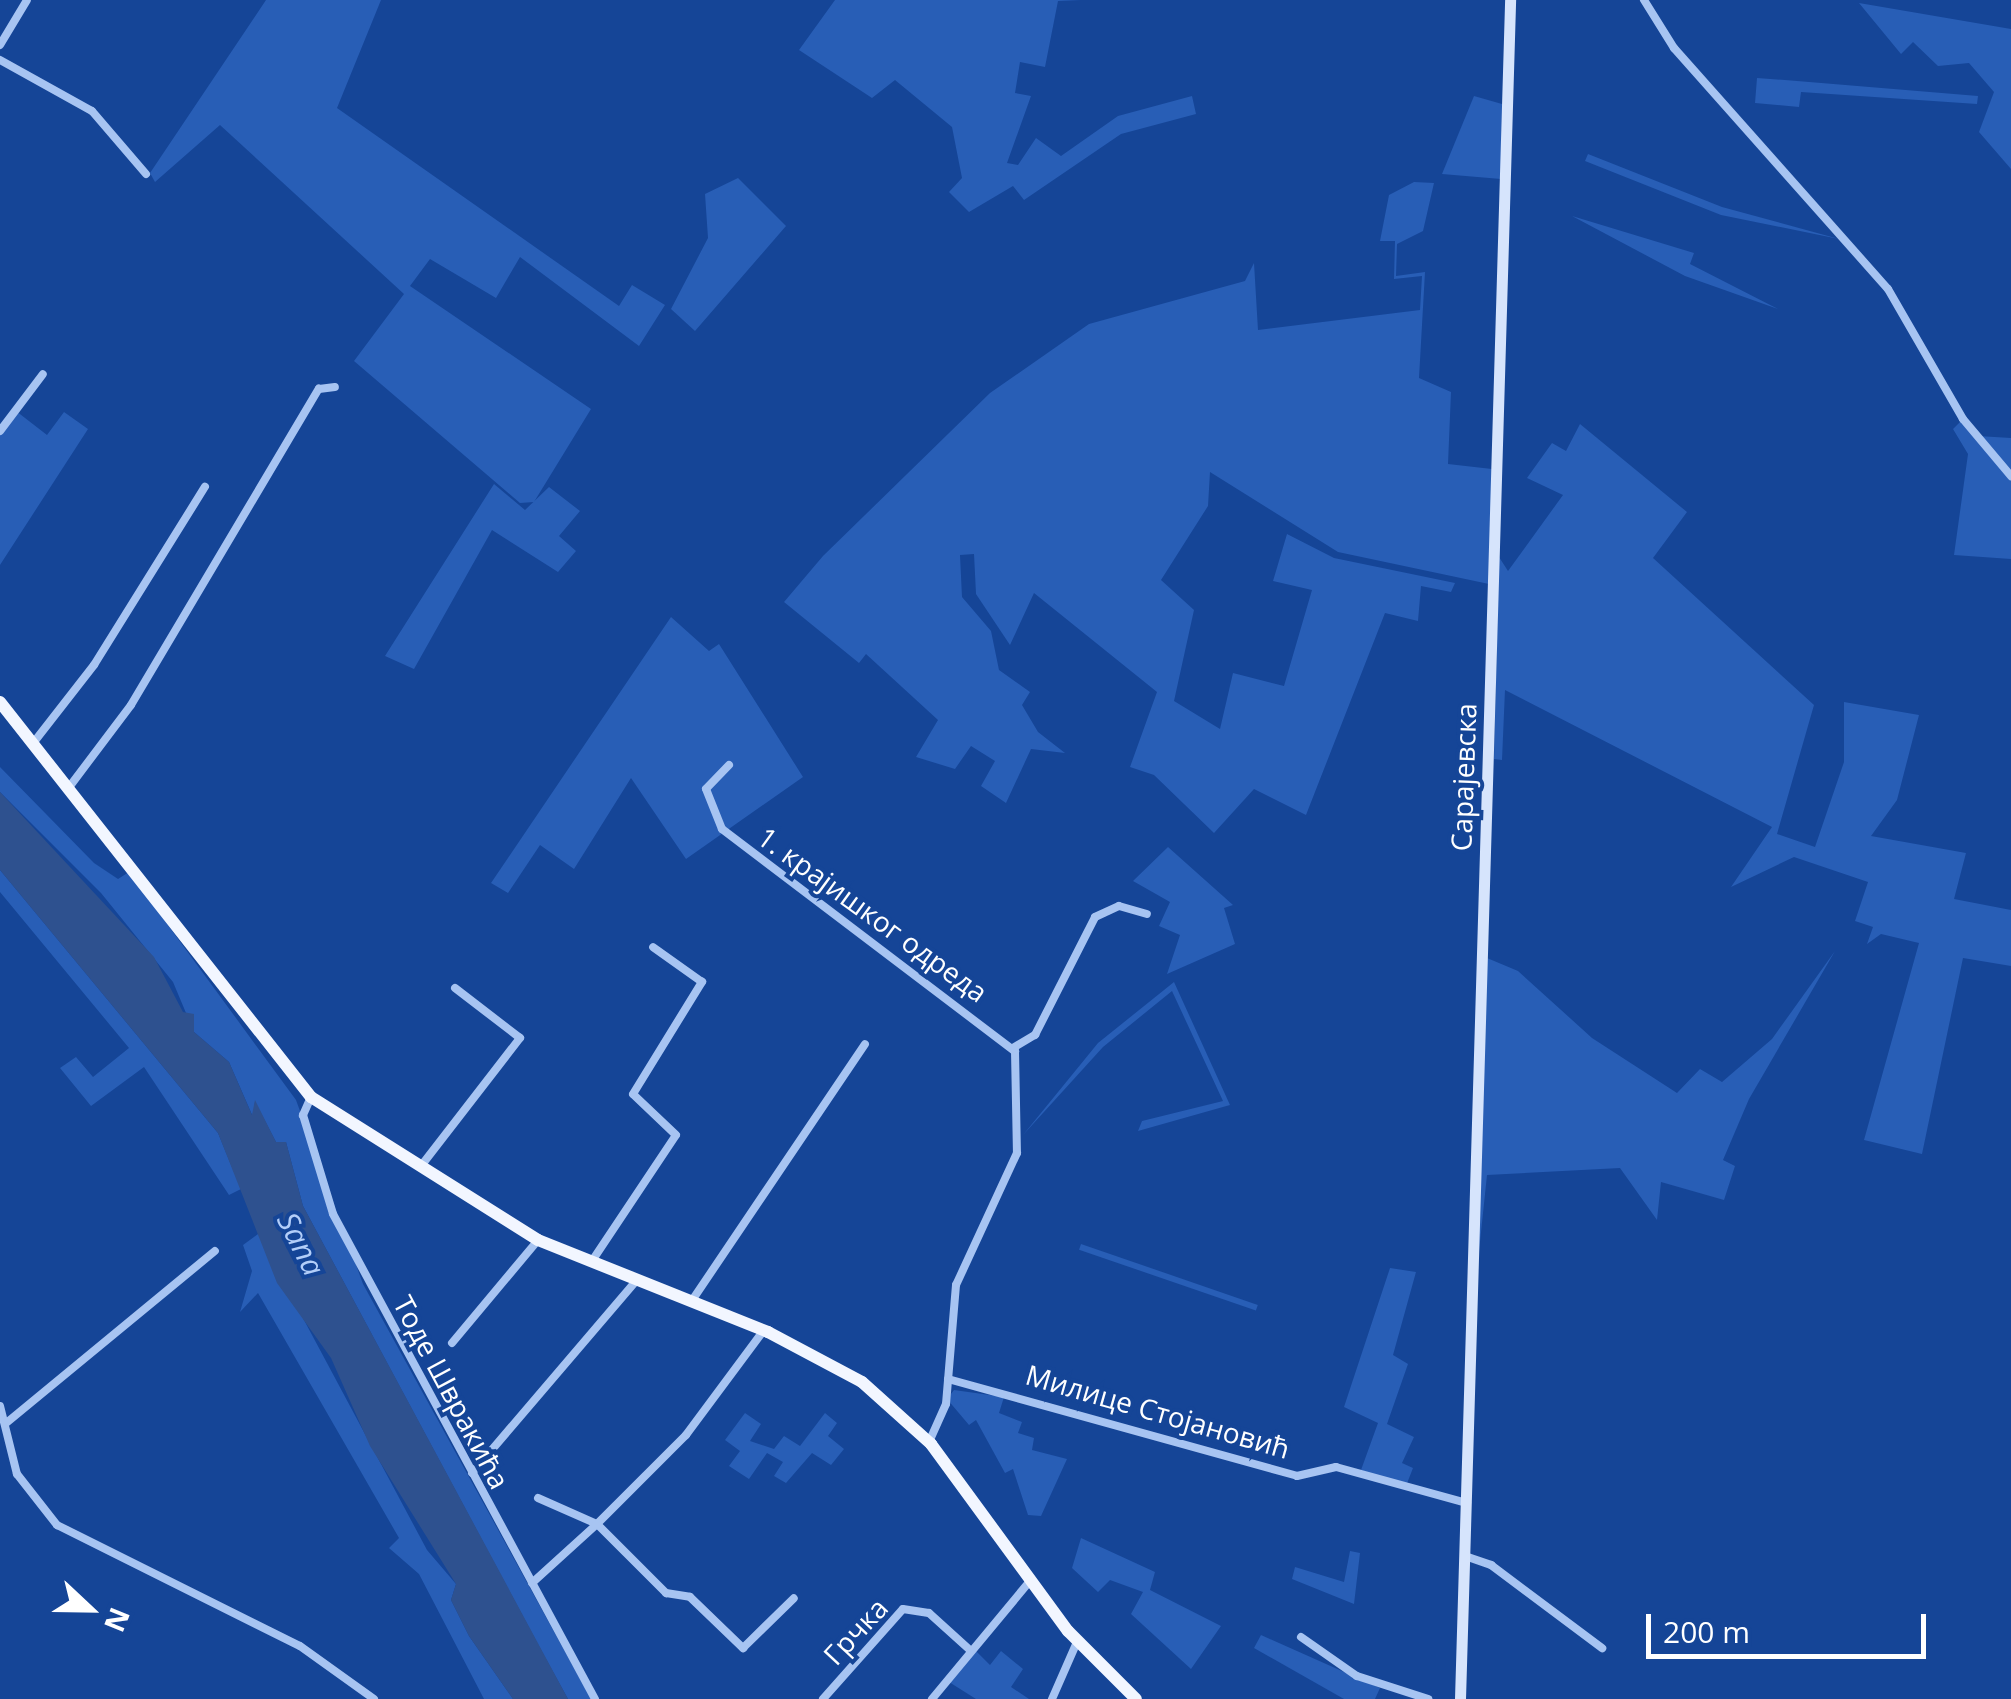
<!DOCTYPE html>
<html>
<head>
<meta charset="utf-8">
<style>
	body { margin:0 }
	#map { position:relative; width:2011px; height:1699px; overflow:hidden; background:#154597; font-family:"Open Sans",sans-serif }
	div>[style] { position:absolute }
	.green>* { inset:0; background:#285eb6; transform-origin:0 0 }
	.water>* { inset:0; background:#2e518f }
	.minor>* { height:8px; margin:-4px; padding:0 4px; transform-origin:4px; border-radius:4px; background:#a7c4f2 }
	.secondary>* { height:11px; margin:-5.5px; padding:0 5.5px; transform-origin:5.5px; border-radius:5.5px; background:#d6e4fc }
	.primary>* { height:12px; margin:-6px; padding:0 6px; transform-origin:6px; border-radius:6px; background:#f2f6ff }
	span { translate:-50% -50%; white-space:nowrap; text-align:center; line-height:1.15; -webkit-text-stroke:8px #154597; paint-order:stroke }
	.street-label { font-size:28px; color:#fff }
	.water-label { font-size:30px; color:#b3cef9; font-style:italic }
	.north { position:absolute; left:40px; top:1559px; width:100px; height:100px; -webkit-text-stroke:8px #154597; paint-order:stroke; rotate:112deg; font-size:28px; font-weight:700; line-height:40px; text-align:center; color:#fff }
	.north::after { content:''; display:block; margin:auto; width:35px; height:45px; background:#fff; clip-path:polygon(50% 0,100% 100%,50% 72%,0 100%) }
	.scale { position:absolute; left:1646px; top:1614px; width:280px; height:45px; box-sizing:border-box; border:5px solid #fff; border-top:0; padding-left:12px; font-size:30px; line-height:35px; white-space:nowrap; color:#fff; -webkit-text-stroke:8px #154597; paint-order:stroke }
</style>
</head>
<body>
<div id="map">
	<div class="green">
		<i style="clip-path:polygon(266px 0,381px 0,337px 108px,619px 306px,632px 285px,665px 305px,639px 346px,520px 257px,496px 298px,430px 259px,410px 286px,591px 409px,534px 502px,520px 503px,354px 361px,404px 294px,220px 125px,155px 182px,150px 173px)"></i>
		<i style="clip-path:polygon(835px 0,1081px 0,1058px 1px,1045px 67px,1020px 62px,1015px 93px,1031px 96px,1007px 163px,1018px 165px,1036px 138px,1061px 156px,1118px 116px,1192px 96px,1196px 114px,1121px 134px,1024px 200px,1013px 186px,969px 212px,949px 192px,962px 178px,952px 127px,895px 80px,872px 98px,799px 50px)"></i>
		<i style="clip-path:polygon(1859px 3px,2011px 29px,2011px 169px,1979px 132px,1994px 92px,1969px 63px,1938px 66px,1913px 42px,1901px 54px)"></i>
		<i style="clip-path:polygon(1757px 78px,1785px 80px,1978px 96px,1977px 104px,1801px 92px,1799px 107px,1755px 103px)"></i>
		<i style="clip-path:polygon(1474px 96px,1502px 104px,1501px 179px,1442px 174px)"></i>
		<i style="clip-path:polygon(1588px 154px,1722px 207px,1839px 239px,1721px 215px,1585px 161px)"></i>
		<i style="clip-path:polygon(738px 178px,786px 226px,695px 331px,671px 309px,708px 238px,705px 194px)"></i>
		<i style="clip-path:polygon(1414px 182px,1434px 183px,1423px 231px,1397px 244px,1396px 276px,1425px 272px,1419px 378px,1451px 392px,1448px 464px,1492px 469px,1489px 584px,1338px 552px,1210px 472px,1208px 506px,1161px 580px,1194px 610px,1174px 701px,1220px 729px,1233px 673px,1284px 686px,1312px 590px,1273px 581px,1287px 534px,1334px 558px,1455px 583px,1451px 592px,1421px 586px,1418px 621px,1385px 613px,1306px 815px,1254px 789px,1214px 833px,1154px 775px,1130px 767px,1157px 692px,1034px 593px,1010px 645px,976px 594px,974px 554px,960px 555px,962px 597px,991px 631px,999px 670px,1030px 692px,1022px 705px,1038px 732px,1065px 753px,1031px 749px,1006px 803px,981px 786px,995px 761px,971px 746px,955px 769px,916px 757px,938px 720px,866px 654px,859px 663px,784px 602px,823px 556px,990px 393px,1089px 324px,1245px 281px,1254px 263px,1258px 330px,1420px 310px,1422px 276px,1394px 279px,1395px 241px,1380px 241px,1389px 195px)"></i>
		<i style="clip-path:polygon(1572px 216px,1694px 253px,1690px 264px,1778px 309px,1685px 276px)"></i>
		<i style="clip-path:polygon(16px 411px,47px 435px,64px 412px,88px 429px,0 565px,0 434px)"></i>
		<i style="clip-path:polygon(1964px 418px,1978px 436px,2011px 438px,2011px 559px,1954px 555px,1968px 454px,1953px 429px)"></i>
		<i style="clip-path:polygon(1580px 424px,1687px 512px,1653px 558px,1814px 705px,1777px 834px,1815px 847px,1844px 762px,1844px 702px,1919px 715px,1897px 800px,1871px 836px,1966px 853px,1954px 899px,2011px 910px,2011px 966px,1963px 958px,1922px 1154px,1864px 1140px,1919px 943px,1881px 934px,1867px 944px,1873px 927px,1855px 921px,1868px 882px,1794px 857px,1731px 887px,1772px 827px,1505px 690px,1502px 760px,1494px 759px,1499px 557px,1508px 571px,1563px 495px,1527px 478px,1552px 443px,1566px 451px)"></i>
		<i style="clip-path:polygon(494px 484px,525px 510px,549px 487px,580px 511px,559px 536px,576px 551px,558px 572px,492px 530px,414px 669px,385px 656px)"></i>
		<i style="clip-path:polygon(671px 617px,709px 651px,719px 644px,803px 777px,686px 859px,631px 778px,574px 869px,540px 845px,508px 893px,491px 883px)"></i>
		<i style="clip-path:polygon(0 767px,94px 863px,118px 879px,129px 872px,296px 1100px,363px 1284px,591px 1699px,568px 1699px,541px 1650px,303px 1206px,286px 1142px,276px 1142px,255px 1102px,253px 1117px,229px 1062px,194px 1032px,173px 982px,101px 893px,0 792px)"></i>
		<i style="clip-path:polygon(1168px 847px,1233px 905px,1224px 908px,1235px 944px,1167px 974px,1180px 935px,1159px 926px,1170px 902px,1133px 881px)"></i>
		<i style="clip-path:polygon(0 870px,218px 1133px,241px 1189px,229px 1195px,144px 1067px,91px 1106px,60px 1068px,76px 1057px,93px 1077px,129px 1048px,0 892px)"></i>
		<i style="clip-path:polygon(1835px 951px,1749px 1099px,1723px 1160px,1735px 1166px,1724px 1200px,1661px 1182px,1657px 1220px,1620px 1168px,1487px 1175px,1478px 1261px,1487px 958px,1518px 971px,1592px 1038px,1677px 1093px,1700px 1069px,1722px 1082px,1772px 1039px)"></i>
		<i style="clip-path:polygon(1174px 982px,1230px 1105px,1138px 1131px,1142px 1121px,1223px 1101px,1172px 991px,1103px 1047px,1023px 1135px,1098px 1043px)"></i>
		<i style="clip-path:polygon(258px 1234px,427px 1550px,456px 1584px,451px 1600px,469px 1636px,513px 1699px,484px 1699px,419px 1574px,389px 1548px,399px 1538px,258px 1293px,240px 1312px,252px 1271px,243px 1245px)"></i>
		<i style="left:1081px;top:1244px;width:187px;height:6px;rotate:19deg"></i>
		<i style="clip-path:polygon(1390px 1268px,1416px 1272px,1393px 1355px,1408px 1364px,1387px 1424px,1414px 1437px,1402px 1463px,1413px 1468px,1406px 1486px,1361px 1470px,1378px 1423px,1344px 1407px)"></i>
		<i style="clip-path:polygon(954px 1390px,1004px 1397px,999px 1413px,1022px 1422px,1018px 1433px,1034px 1438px,1032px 1450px,1067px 1459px,1041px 1516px,1028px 1515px,1013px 1469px,1005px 1473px,976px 1420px,969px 1425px,947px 1399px)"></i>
		<i style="clip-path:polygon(745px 1413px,761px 1424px,750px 1441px,774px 1449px,784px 1436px,800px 1446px,825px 1413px,837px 1423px,828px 1436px,844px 1449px,831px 1465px,812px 1453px,786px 1483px,774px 1476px,783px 1462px,767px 1453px,749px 1479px,729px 1466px,740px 1451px,725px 1440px)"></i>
		<i style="clip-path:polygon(1081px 1538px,1155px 1572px,1150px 1590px,1221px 1626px,1191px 1669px,1131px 1614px,1143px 1592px,1110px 1580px,1098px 1592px,1072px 1568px)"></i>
		<i style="clip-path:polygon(1350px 1551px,1360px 1553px,1354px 1604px,1292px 1579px,1295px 1567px,1344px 1582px)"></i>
		<i style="clip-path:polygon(1261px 1635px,1380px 1688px,1375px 1699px,1344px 1699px,1254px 1648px)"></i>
		<i style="clip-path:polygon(975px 1650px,990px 1665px,1001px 1651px,1023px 1669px,1011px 1687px,1029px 1699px,976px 1699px,949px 1682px)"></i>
	</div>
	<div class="water">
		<i style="clip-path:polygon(0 792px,154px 957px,183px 1012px,194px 1014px,194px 1032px,229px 1062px,252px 1115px,255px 1100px,276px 1142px,286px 1142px,303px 1206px,568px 1699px,513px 1699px,469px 1636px,451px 1600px,456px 1584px,370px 1446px,331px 1358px,277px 1283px,218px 1133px,0 870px)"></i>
	</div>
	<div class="minor">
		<i style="left:1644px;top:0;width:57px;rotate:58deg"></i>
		<i style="left:1674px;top:48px;width:322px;rotate:48.4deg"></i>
		<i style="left:1888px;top:289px;width:150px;rotate:60deg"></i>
		<i style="left:1963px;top:419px;width:75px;rotate:49.9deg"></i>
		<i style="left:0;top:45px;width:52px;rotate:-59deg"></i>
		<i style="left:0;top:60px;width:105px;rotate:29deg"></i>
		<i style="left:92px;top:111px;width:83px;rotate:49.4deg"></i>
		<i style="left:0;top:431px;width:71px;rotate:-53deg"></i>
		<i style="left:34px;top:742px;width:98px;rotate:-52.1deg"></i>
		<i style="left:94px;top:665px;width:210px;rotate:-58.1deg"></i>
		<i style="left:729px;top:765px;width:33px;rotate:134deg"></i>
		<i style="left:706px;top:789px;width:43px;rotate:68.2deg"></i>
		<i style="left:722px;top:829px;width:368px;rotate:37.2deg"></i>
		<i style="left:1015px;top:1051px;width:102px;rotate:88.9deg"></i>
		<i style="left:1017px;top:1153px;width:145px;rotate:114.8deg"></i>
		<i style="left:956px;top:1285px;width:119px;rotate:94.8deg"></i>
		<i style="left:946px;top:1404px;width:42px;rotate:114.1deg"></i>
		<i style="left:70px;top:786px;width:101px;rotate:-53deg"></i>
		<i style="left:131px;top:705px;width:368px;rotate:-59.3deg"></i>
		<i style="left:319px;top:389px;width:16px;rotate:-7deg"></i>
		<i style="left:1013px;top:1048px;width:26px;rotate:-31deg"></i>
		<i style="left:1035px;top:1035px;width:132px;rotate:-63deg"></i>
		<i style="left:1095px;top:917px;width:26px;rotate:-25deg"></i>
		<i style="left:1119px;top:906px;width:29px;rotate:16deg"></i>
		<i style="left:311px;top:1097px;width:20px;rotate:114deg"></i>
		<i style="left:303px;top:1115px;width:103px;rotate:73.1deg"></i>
		<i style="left:333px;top:1214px;width:551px;rotate:61.62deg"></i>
		<i style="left:421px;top:1166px;width:162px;rotate:-52.3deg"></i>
		<i style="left:520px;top:1038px;width:82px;rotate:-142.4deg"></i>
		<i style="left:592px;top:1261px;width:151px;rotate:-56.3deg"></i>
		<i style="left:676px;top:1135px;width:59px;rotate:-136.4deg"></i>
		<i style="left:633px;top:1094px;width:132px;rotate:-58.4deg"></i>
		<i style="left:702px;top:982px;width:60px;rotate:-144.5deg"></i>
		<i style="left:691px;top:1302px;width:311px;rotate:-56deg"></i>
		<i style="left:764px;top:1330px;width:131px;rotate:126.6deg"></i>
		<i style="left:686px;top:1435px;width:126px;rotate:135deg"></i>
		<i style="left:597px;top:1524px;width:98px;rotate:45deg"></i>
		<i style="left:666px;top:1593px;width:24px;rotate:9deg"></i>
		<i style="left:690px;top:1597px;width:74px;rotate:43.9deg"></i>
		<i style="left:743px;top:1648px;width:71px;rotate:-44.4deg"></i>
		<i style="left:452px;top:1343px;width:134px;rotate:-50.1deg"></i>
		<i style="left:948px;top:1379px;width:362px;rotate:15.5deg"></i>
		<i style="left:1297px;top:1476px;width:40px;rotate:-13deg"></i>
		<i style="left:1336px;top:1467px;width:136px;rotate:15.4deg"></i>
		<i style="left:0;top:1406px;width:70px;rotate:76deg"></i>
		<i style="left:17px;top:1474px;width:65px;rotate:51.9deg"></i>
		<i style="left:57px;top:1525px;width:271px;rotate:26.5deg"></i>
		<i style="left:300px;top:1646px;width:91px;rotate:35.6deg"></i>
		<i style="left:5px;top:1424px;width:272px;rotate:-39.5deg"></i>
		<i style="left:472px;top:1473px;width:251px;rotate:-49.5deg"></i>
		<i style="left:538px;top:1498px;width:64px;rotate:23.8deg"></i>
		<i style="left:1465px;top:1556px;width:28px;rotate:19deg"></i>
		<i style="left:1491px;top:1565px;width:139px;rotate:36.8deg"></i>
		<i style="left:532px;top:1583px;width:88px;rotate:-42.2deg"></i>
		<i style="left:1301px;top:1637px;width:68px;rotate:34.9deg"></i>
		<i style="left:1357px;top:1676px;width:75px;rotate:17.9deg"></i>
		<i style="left:823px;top:1699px;width:120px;rotate:-48.4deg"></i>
		<i style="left:903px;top:1609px;width:26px;rotate:9deg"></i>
		<i style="left:929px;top:1613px;width:55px;rotate:42.1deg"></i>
		<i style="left:932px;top:1699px;width:153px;rotate:-50.3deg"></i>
		<i style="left:1052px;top:1699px;width:62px;rotate:-66.3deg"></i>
	</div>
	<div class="secondary">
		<i style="left:1460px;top:1699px;width:1700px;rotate:-88.31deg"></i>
	</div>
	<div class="primary">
		<i style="left:0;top:702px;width:503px;rotate:51.79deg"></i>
		<i style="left:311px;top:1097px;width:268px;rotate:32.2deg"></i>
		<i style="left:538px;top:1240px;width:248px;rotate:21.8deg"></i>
		<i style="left:768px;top:1332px;width:106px;rotate:28deg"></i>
		<i style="left:862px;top:1382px;width:93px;rotate:41.9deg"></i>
		<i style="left:931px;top:1444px;width:232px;rotate:53.8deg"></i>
		<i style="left:1068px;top:1631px;width:96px;rotate:45deg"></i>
	</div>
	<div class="street-label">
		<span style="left:1463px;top:777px;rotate:-88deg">Сарајевска</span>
		<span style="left:873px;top:914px;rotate:36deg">1. крајишког одреда</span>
		<span style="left:452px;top:1392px;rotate:62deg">Тоде Швракића</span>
		<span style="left:1158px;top:1411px;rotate:16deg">Милице Стојановић</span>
		<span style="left:855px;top:1631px;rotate:-47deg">Грчка</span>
	</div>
	<div class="water-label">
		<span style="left:301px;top:1244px;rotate:63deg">Sana</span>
	</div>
	<div class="north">N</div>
	<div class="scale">200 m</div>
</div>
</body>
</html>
